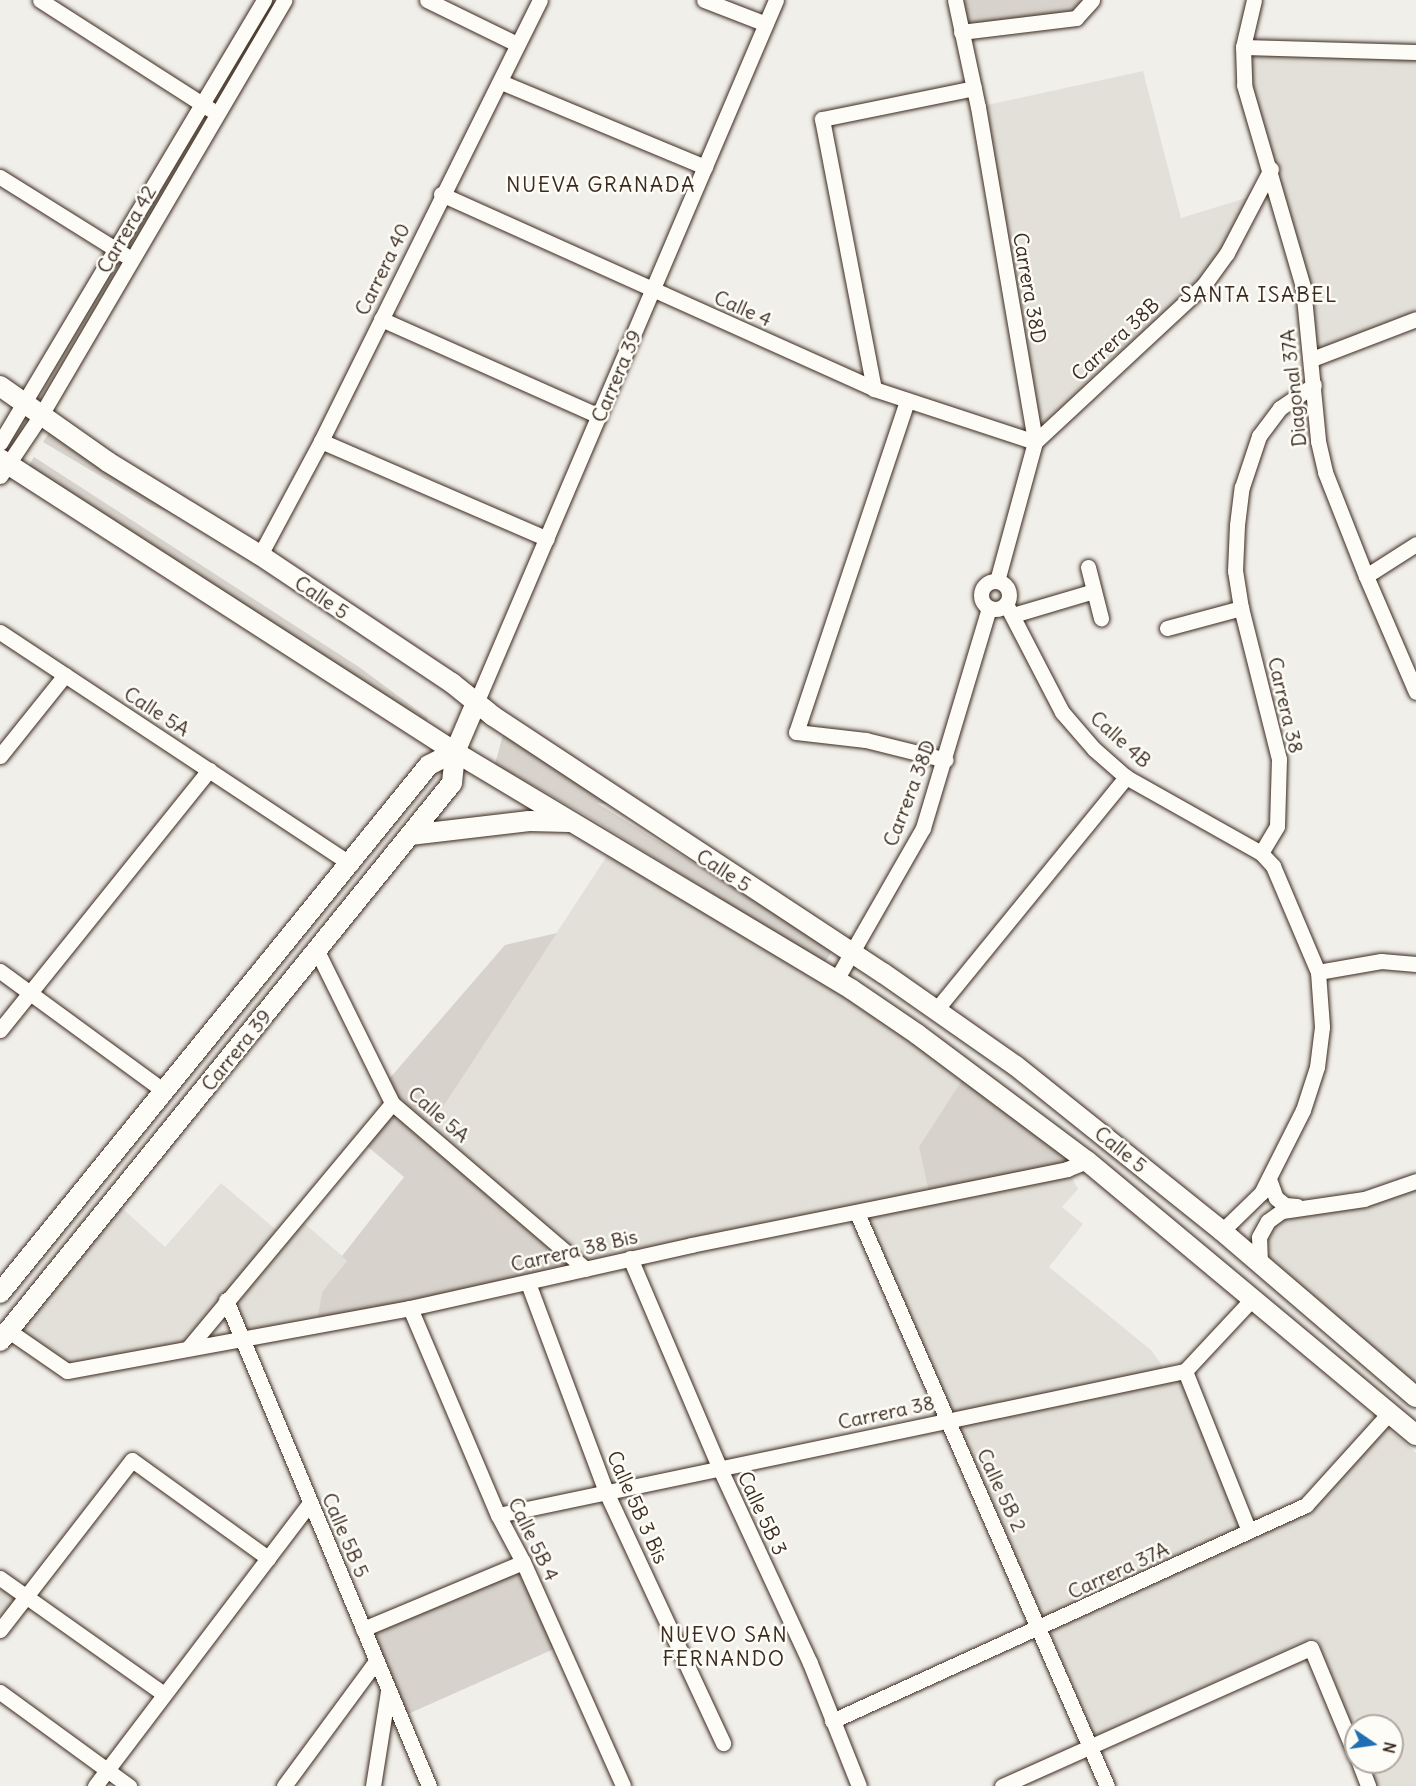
<!DOCTYPE html>
<html>
<head>
<meta charset="utf-8">
<style>
	body { margin:0 }
	#map { position:relative; width:1416px; height:1786px; overflow:hidden; background:#f1efea; font-family:Delius,sans-serif }
	div>[style] { position:absolute }
	.built>* { inset:0; background:#e3e0da }
	.green>* { inset:0; background:#d7d2cc; transform-origin:0 0 }
	.roads { filter:drop-shadow(0 0 2px #3b2a1e) drop-shadow(0 0 2px #3b2a1e) }
	.minor>* { height:15px; margin:-7.5px; padding:0 7.5px; transform-origin:7.5px; border-radius:7.5px; background:#fdfcf7 }
	.minor>.ring { margin:-7.5px; padding:0; box-sizing:content-box; background:none; border:15px solid #fdfcf7; border-radius:50% }
	.major>* { height:20px; margin:-10px; padding:0 10px; transform-origin:10px; border-radius:10px; background:#fdfcf7 }
	span { translate:-50% -50%; white-space:nowrap; text-align:center; line-height:1.15; -webkit-text-stroke:5px #fdfcf7; paint-order:stroke }
	.street-label { font-size:20px; color:#3b2a1e }
	.neighbourhood-label { font-size:21px; color:#3b2a1e; letter-spacing:1.5px }
	.north { position:absolute; left:1344px; top:1714px; width:60px; height:60px; box-sizing:border-box; background:#fdfcf7; border:2px solid #afa8a0; border-radius:50%; rotate:103deg; font-size:16px; font-weight:700; line-height:24px; text-align:center; color:#3b2a1e }
	.north::after { content:''; display:block; margin:auto; width:21px; height:27px; background:#1f6fb2; clip-path:polygon(50% 0,100% 100%,50% 72%,0 100%) }
</style>
</head>
<body>
<div id="map">
	<div class="built">
		<i style="clip-path:polygon(1253px 48px,1416px 52px,1416px 319px,1312px 359px,1303px 287px,1242px 66px)"></i>
		<i style="clip-path:polygon(1143px 71px,1181px 218px,1256px 195px,1227px 253px,1035px 442px,978px 107px)"></i>
		<i style="clip-path:polygon(614px 845px,917px 1034px,1067px 1169px,1078px 1189px,1062px 1207px,1083px 1224px,1049px 1267px,1151px 1350px,1168px 1374px,1185px 1371px,1249px 1531px,1040px 1629px,857px 1213px,586px 1269px,426px 1133px)"></i>
		<i style="clip-path:polygon(1416px 1181px,1416px 1397px,1257px 1249px,1268px 1221px)"></i>
		<i style="clip-path:polygon(221px 1183px,281px 1234px,297px 1217px,348px 1261px,322px 1292px,316px 1326px,240px 1338px,227px 1301px,189px 1347px,67px 1371px,9px 1331px,114px 1201px,165px 1247px)"></i>
		<i style="clip-path:polygon(1386px 1427px,1416px 1453px,1416px 1786px,1377px 1786px,1367px 1762px,1392px 1762px,1392px 1726px,1356px 1726px,1356px 1734px,1316px 1636px,1093px 1737px,1050px 1631px,1310px 1512px)"></i>
		<i style="clip-path:polygon(0 1578px,24px 1596px,0 1630px)"></i>
	</div>
	<div class="green">
		<i style="clip-path:polygon(955px 0,1092px 0,1076px 18px,961px 32px)"></i>
		<i style="clip-path:polygon(54px 425px,212px 525px,151px 506px,43px 442px)"></i>
		<i style="clip-path:polygon(34px 457px,359px 667px,428px 718px,422px 727px,23px 475px)"></i>
		<i style="clip-path:polygon(506px 724px,627px 807px,597px 803px,833px 950px,824px 963px,589px 817px,495px 764px)"></i>
		<i style="clip-path:polygon(557px 933px,426px 1133px,586px 1269px,316px 1326px,322px 1292px,347px 1261px,342px 1256px,404px 1177px,361px 1141px,392px 1103px,383px 1086px,505px 945px)"></i>
		<i style="clip-path:polygon(968px 1071px,1087px 1161px,930px 1197px,919px 1147px)"></i>
		<i style="left:523px;top:1562px;width:92px;height:173px;rotate:66deg"></i>
	</div>
	<div class="roads">
		<div class="minor">
			<i style="left:40px;top:0;width:202px;rotate:32.7deg"></i>
			<i style="left:427px;top:0;width:100px;rotate:26.1deg"></i>
			<i style="left:704px;top:0;width:66px;rotate:21.2deg"></i>
			<i style="left:955px;top:0;width:109px;rotate:77.9deg"></i>
			<i style="left:978px;top:107px;width:340px;rotate:80.3deg"></i>
			<i style="left:1035px;top:442px;width:144px;rotate:105.3deg"></i>
			<i style="left:1254px;top:0;width:48px;rotate:103.2deg"></i>
			<i style="left:1243px;top:47px;width:38px;rotate:88deg"></i>
			<i style="left:1244px;top:85px;width:210px;rotate:73.7deg"></i>
			<i style="left:1303px;top:287px;width:155px;rotate:84.4deg"></i>
			<i style="left:1318px;top:441px;width:32px;rotate:77deg"></i>
			<i style="left:1325px;top:472px;width:112px;rotate:68.5deg"></i>
			<i style="left:1366px;top:576px;width:126px;rotate:66.7deg"></i>
			<i style="left:961px;top:32px;width:116px;rotate:-6.9deg"></i>
			<i style="left:1076px;top:18px;width:24px;rotate:-48deg"></i>
			<i style="left:1243px;top:47px;width:173px;rotate:1.7deg"></i>
			<i style="left:501px;top:82px;width:221px;rotate:22.6deg"></i>
			<i style="left:0;top:177px;width:147px;rotate:32deg"></i>
			<i style="left:441px;top:194px;width:475px;rotate:24.2deg"></i>
			<i style="left:874px;top:389px;width:169px;rotate:18.2deg"></i>
			<i style="left:381px;top:319px;width:239px;rotate:24deg"></i>
			<i style="left:1312px;top:359px;width:111px;rotate:-21deg"></i>
			<i style="left:874px;top:389px;width:275px;rotate:-100.9deg"></i>
			<i style="left:822px;top:119px;width:155px;rotate:-11.5deg"></i>
			<i style="left:907px;top:401px;width:349px;rotate:108.5deg"></i>
			<i style="left:796px;top:732px;width:70px;rotate:6.5deg"></i>
			<i style="left:866px;top:740px;width:82px;rotate:14deg"></i>
			<i style="left:321px;top:441px;width:246px;rotate:23.4deg"></i>
			<i style="left:1035px;top:442px;width:229px;rotate:-42.9deg"></i>
			<i style="left:1203px;top:286px;width:41px;rotate:-54deg"></i>
			<i style="left:1227px;top:253px;width:95px;rotate:-62.4deg"></i>
			<i style="left:0;top:443px;width:516px;rotate:-59.21deg"></i>
			<i style="left:0;top:476px;width:73px;rotate:-56.1deg"></i>
			<i style="left:41px;top:415px;width:481px;rotate:-59.6deg"></i>
			<i style="left:260px;top:555px;width:129px;rotate:-61.8deg"></i>
			<i style="left:321px;top:441px;width:492px;rotate:-63.6deg"></i>
			<i style="left:1088px;top:567px;width:53px;rotate:75.7deg"></i>
			<i style="left:1366px;top:576px;width:59px;rotate:-32.6deg"></i>
			<i class="ring" style="left:981px;top:581px;width:13px;height:13px"></i>
			<i style="left:1006px;top:604px;width:122px;rotate:62.6deg"></i>
			<i style="left:1062px;top:712px;width:49px;rotate:49.1deg"></i>
			<i style="left:1094px;top:749px;width:43px;rotate:41.2deg"></i>
			<i style="left:1126px;top:777px;width:155px;rotate:29.4deg"></i>
			<i style="left:1261px;top:853px;width:18px;rotate:47deg"></i>
			<i style="left:1273px;top:866px;width:115px;rotate:67deg"></i>
			<i style="left:1318px;top:972px;width:55px;rotate:85.8deg"></i>
			<i style="left:1322px;top:1027px;width:40px;rotate:97.1deg"></i>
			<i style="left:1317px;top:1067px;width:45px;rotate:108deg"></i>
			<i style="left:1303px;top:1110px;width:93px;rotate:116.8deg"></i>
			<i style="left:1261px;top:1193px;width:54px;rotate:135.7deg"></i>
			<i style="left:1013px;top:615px;width:84px;rotate:-16.5deg"></i>
			<i style="left:1167px;top:628px;width:77px;rotate:-15.1deg"></i>
			<i style="left:0;top:632px;width:421px;rotate:33.5deg"></i>
			<i style="left:476px;top:703px;width:764px;rotate:-66.89deg"></i>
			<i style="left:0;top:756px;width:104px;rotate:-51.3deg"></i>
			<i style="left:1261px;top:853px;width:31px;rotate:-59deg"></i>
			<i style="left:1277px;top:826px;width:67px;rotate:-88.3deg"></i>
			<i style="left:1279px;top:759px;width:156px;rotate:-104.1deg"></i>
			<i style="left:1241px;top:608px;width:37px;rotate:-99deg"></i>
			<i style="left:1235px;top:571px;width:46px;rotate:-87.5deg"></i>
			<i style="left:1237px;top:525px;width:38px;rotate:-83deg"></i>
			<i style="left:1242px;top:487px;width:54px;rotate:-71.6deg"></i>
			<i style="left:1259px;top:436px;width:35px;rotate:-53deg"></i>
			<i style="left:1280px;top:408px;width:41px;rotate:-34.1deg"></i>
			<i style="left:317px;top:951px;width:169px;rotate:63.7deg"></i>
			<i style="left:392px;top:1103px;width:255px;rotate:40.6deg"></i>
			<i style="left:0;top:971px;width:203px;rotate:36.2deg"></i>
			<i style="left:1318px;top:972px;width:64px;rotate:-9.9deg"></i>
			<i style="left:1381px;top:961px;width:35px;rotate:5deg"></i>
			<i style="left:836px;top:980px;width:175px;rotate:-60.2deg"></i>
			<i style="left:923px;top:828px;width:230px;rotate:-73.3deg"></i>
			<i style="left:936px;top:1010px;width:301px;rotate:-50.8deg"></i>
			<i style="left:0;top:1030px;width:334px;rotate:-51.2deg"></i>
			<i style="left:1269px;top:1179px;width:20px;rotate:70deg"></i>
			<i style="left:1276px;top:1198px;width:11px;rotate:38deg"></i>
			<i style="left:1285px;top:1205px;width:12px;rotate:5deg"></i>
			<i style="left:857px;top:1213px;width:625px;rotate:66.43deg"></i>
			<i style="left:630px;top:1258px;width:229px;rotate:66.9deg"></i>
			<i style="left:720px;top:1469px;width:214px;rotate:65.1deg"></i>
			<i style="left:810px;top:1663px;width:132px;rotate:68.3deg"></i>
			<i style="left:1260px;top:1264px;width:27px;rotate:-92deg"></i>
			<i style="left:1259px;top:1237px;width:18px;rotate:-61deg"></i>
			<i style="left:1268px;top:1221px;width:17px;rotate:-36deg"></i>
			<i style="left:1282px;top:1211px;width:83px;rotate:-8.3deg"></i>
			<i style="left:1364px;top:1199px;width:55px;rotate:-19.1deg"></i>
			<i style="left:528px;top:1283px;width:225px;rotate:69.5deg"></i>
			<i style="left:607px;top:1494px;width:275px;rotate:65deg"></i>
			<i style="left:226px;top:1300px;width:527px;rotate:67.33deg"></i>
			<i style="left:410px;top:1308px;width:225px;rotate:67deg"></i>
			<i style="left:498px;top:1515px;width:53px;rotate:62deg"></i>
			<i style="left:523px;top:1562px;width:245px;rotate:65.9deg"></i>
			<i style="left:9px;top:1331px;width:70px;rotate:34.6deg"></i>
			<i style="left:67px;top:1371px;width:349px;rotate:-10.4deg"></i>
			<i style="left:410px;top:1308px;width:288px;rotate:-12.6deg"></i>
			<i style="left:691px;top:1245px;width:384px;rotate:-11.4deg"></i>
			<i style="left:1067px;top:1169px;width:22px;rotate:-22deg"></i>
			<i style="left:189px;top:1347px;width:317px;rotate:-50.2deg"></i>
			<i style="left:1185px;top:1371px;width:172px;rotate:68.2deg"></i>
			<i style="left:498px;top:1515px;width:702px;rotate:-11.84deg"></i>
			<i style="left:1185px;top:1371px;width:100px;rotate:-47deg"></i>
			<i style="left:0;top:1578px;width:201px;rotate:35.3deg"></i>
			<i style="left:363px;top:1629px;width:173px;rotate:-22.7deg"></i>
			<i style="left:0;top:1630px;width:215px;rotate:-52.2deg"></i>
			<i style="left:132px;top:1460px;width:168px;rotate:35.8deg"></i>
			<i style="left:0;top:1692px;width:160px;rotate:36.1deg"></i>
			<i style="left:832px;top:1721px;width:521px;rotate:-24.5deg"></i>
			<i style="left:1306px;top:1505px;width:125px;rotate:-47.9deg"></i>
			<i style="left:1359px;top:1762px;width:26px;rotate:69deg"></i>
			<i style="left:95px;top:1786px;width:355px;rotate:-52.8deg"></i>
			<i style="left:284px;top:1786px;width:155px;rotate:-53.6deg"></i>
			<i style="left:373px;top:1786px;width:96px;rotate:-81deg"></i>
			<i style="left:1002px;top:1786px;width:338px;rotate:-24.1deg"></i>
			<i style="left:1311px;top:1648px;width:117px;rotate:67.4deg"></i>
		</div>
		<div class="major">
			<i style="left:0;top:386px;width:132px;rotate:35.1deg"></i>
			<i style="left:108px;top:462px;width:178px;rotate:31.5deg"></i>
			<i style="left:260px;top:555px;width:231px;rotate:33.7deg"></i>
			<i style="left:452px;top:683px;width:53px;rotate:38.8deg"></i>
			<i style="left:493px;top:716px;width:467px;rotate:33.4deg"></i>
			<i style="left:883px;top:973px;width:162px;rotate:35deg"></i>
			<i style="left:1016px;top:1066px;width:264px;rotate:38.7deg"></i>
			<i style="left:1222px;top:1231px;width:255px;rotate:40.6deg"></i>
			<i style="left:0;top:459px;width:541px;rotate:32.78deg"></i>
			<i style="left:455px;top:752px;width:462px;rotate:30.9deg"></i>
			<i style="left:851px;top:989px;width:80px;rotate:34.3deg"></i>
			<i style="left:917px;top:1034px;width:212px;rotate:36.8deg"></i>
			<i style="left:1087px;top:1161px;width:428px;rotate:39.8deg"></i>
			<i style="left:410px;top:835px;width:120px;rotate:-6.7deg"></i>
			<i style="left:529px;top:821px;width:40px;rotate:1.4deg"></i>
			<i style="left:0;top:1293px;width:680px;rotate:-50.91deg"></i>
			<i style="left:429px;top:765px;width:29px;rotate:-27deg"></i>
			<i style="left:0;top:1341px;width:718px;rotate:-50.99deg"></i>
			<i style="left:452px;top:783px;width:31px;rotate:-84deg"></i>
			<i style="left:455px;top:752px;width:53px;rotate:-66.8deg"></i>
		</div>
	</div>
	<div class="street-label">
		<span style="left:126px;top:229px;rotate:-60deg">Carrera 42</span>
		<span style="left:382px;top:269px;rotate:-64deg">Carrera 40</span>
		<span style="left:1030px;top:288px;rotate:80deg">Carrera 38D</span>
		<span style="left:743px;top:308px;rotate:24deg">Calle 4</span>
		<span style="left:1115px;top:339px;rotate:-43deg">Carrera 38B</span>
		<span style="left:616px;top:376px;rotate:-67deg">Carrera 39</span>
		<span style="left:1293px;top:388px;rotate:-96deg">Diagonal 37A</span>
		<span style="left:322px;top:597px;rotate:34deg">Calle 5</span>
		<span style="left:1286px;top:705px;rotate:77deg">Carrera 38</span>
		<span style="left:157px;top:711px;rotate:33deg">Calle 5A</span>
		<span style="left:1121px;top:739px;rotate:42deg">Calle 4B</span>
		<span style="left:909px;top:793px;rotate:-69deg">Carrera 38D</span>
		<span style="left:724px;top:870px;rotate:33deg">Calle 5</span>
		<span style="left:236px;top:1050px;rotate:-51deg">Carrera 39</span>
		<span style="left:439px;top:1114px;rotate:41deg">Calle 5A</span>
		<span style="left:1121px;top:1149px;rotate:39deg">Calle 5</span>
		<span style="left:574px;top:1250px;rotate:-13deg">Carrera 38 Bis</span>
		<span style="left:886px;top:1412px;rotate:-12deg">Carrera 38</span>
		<span style="left:1002px;top:1490px;rotate:65deg">Calle 5B 2</span>
		<span style="left:638px;top:1507px;rotate:66deg">Calle 5B 3 Bis</span>
		<span style="left:763px;top:1513px;rotate:65deg">Calle 5B 3</span>
		<span style="left:346px;top:1535px;rotate:67deg">Calle 5B 5</span>
		<span style="left:534px;top:1539px;rotate:64deg">Calle 5B 4</span>
		<span style="left:1118px;top:1570px;rotate:-25deg">Carrera 37A</span>
	</div>
	<div class="neighbourhood-label">
		<span style="left:601px;top:185px">NUEVA GRANADA</span>
		<span style="left:1259px;top:295px">SANTA ISABEL</span>
		<span style="left:724px;top:1647px">NUEVO SAN<br>FERNANDO</span>
	</div>
	<div class="north">N</div>
</div>
</body>
</html>
